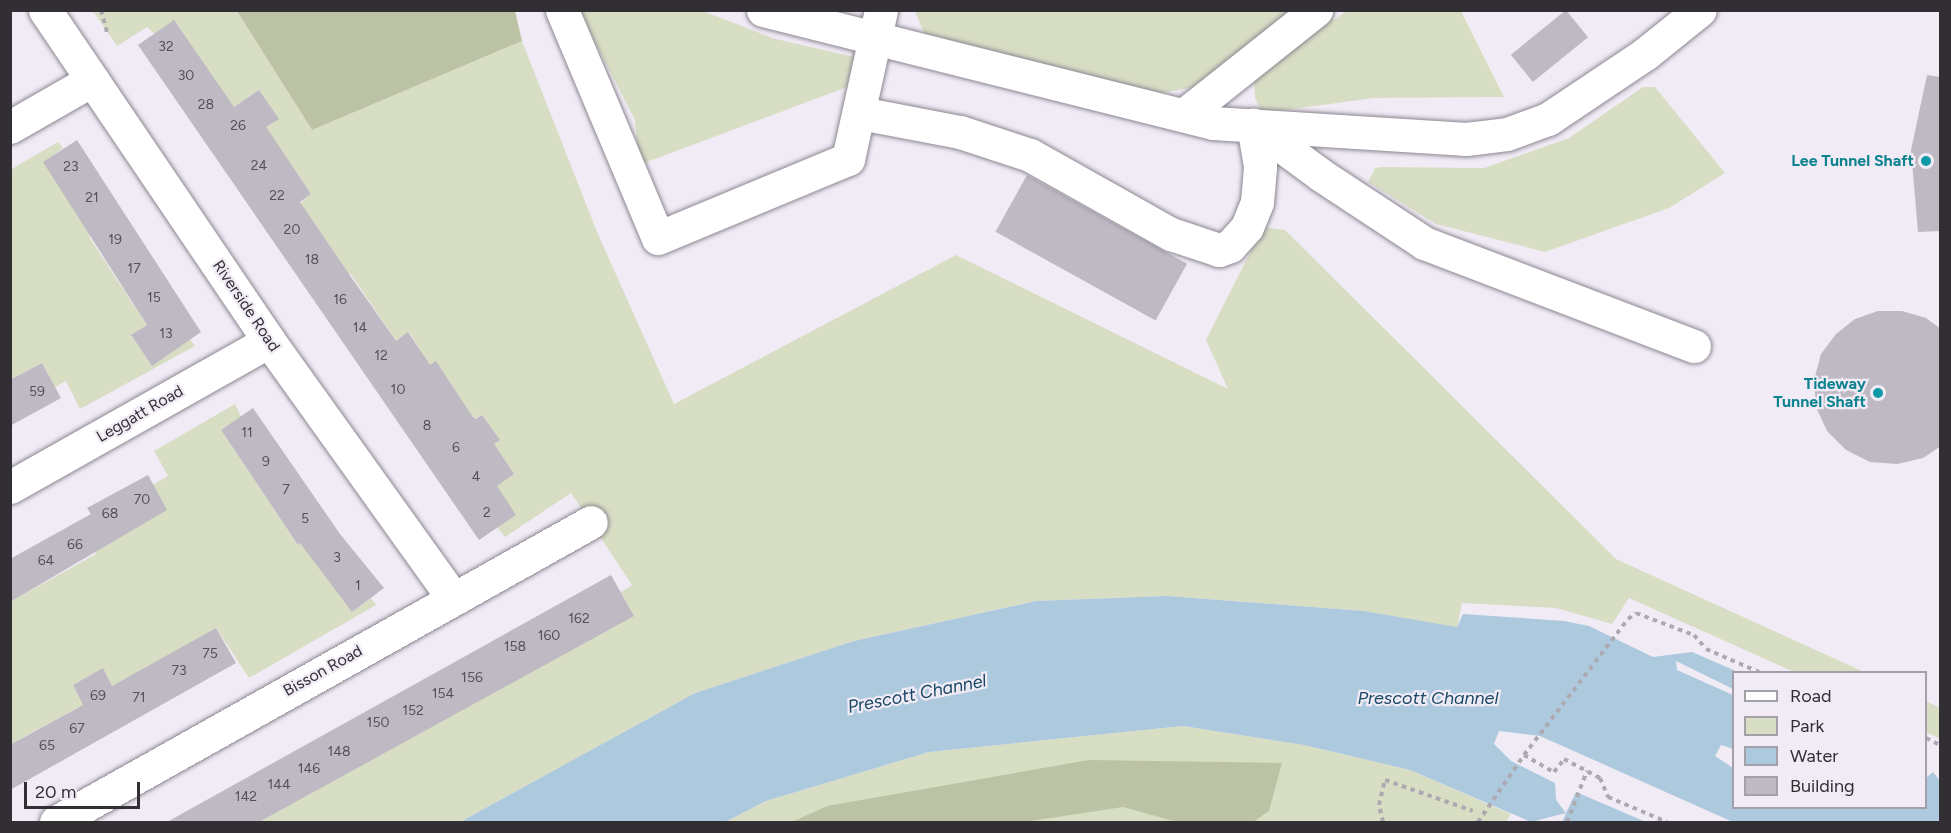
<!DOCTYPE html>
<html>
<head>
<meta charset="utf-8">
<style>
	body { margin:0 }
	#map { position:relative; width:1951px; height:833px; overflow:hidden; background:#f1ebf6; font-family:Figtree,sans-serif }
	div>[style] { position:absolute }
	.green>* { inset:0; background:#d8dec4 }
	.forest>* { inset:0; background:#bbc3a4 }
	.water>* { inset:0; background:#adc9de }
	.building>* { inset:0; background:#beb9c3; transform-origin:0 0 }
	.path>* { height:4px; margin-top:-2px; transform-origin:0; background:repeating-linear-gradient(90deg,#ada9b1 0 4.5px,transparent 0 9px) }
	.roads { filter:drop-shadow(0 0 2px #8c8791) drop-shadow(0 0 2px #8c8791) }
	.minor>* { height:33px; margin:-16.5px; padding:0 16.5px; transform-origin:16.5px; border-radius:16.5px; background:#fff }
	.dots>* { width:16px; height:16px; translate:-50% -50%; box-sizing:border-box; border:3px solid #f1ebf6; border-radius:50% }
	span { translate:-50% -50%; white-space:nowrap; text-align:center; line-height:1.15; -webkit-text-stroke:4.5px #f1ebf6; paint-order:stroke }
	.number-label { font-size:14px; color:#545257 }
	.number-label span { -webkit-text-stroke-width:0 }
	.culture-label { font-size:16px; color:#0d838f; font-weight:700 }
	.right { translate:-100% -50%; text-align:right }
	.street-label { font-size:16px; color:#312f33 }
	.water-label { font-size:18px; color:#184866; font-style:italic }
	.frame { position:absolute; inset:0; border:12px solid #312f33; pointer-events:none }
	.legend { position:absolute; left:1732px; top:671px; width:195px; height:138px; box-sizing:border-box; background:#f1ebf6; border:2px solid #a4a0a8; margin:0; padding:8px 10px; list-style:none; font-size:18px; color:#312f33 }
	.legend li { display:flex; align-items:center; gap:12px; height:30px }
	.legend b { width:30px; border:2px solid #a4a0a8 }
	.scale { position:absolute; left:24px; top:782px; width:116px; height:27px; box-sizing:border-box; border:3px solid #312f33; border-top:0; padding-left:8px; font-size:18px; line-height:21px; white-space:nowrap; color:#312f33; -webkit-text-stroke:4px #f1ebf6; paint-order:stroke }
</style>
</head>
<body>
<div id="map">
	<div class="green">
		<i style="clip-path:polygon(93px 11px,237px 11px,312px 130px,522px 41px,597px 232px,674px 404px,956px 255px,1228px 389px,1206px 340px,1263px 227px,1285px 230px,1616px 559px,1864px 672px,1794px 672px,1629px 598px,1612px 624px,1556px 608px,1462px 603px,1457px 628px,1364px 611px,1167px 596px,1036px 601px,854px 641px,695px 693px,460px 822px,258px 822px,633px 615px,621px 592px,632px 585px,571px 493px,505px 537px,497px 527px,494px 444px,499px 440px,482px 415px,476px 419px,473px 415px,456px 427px,407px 358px,419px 348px,409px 332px,396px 341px,350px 273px,333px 285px,300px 203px,311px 194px,292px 166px,238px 147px,278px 119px,259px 90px,234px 107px,147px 27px,117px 46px)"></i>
		<i style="clip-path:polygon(579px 11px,703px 11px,772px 38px,854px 57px,850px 86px,639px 165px,635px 120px)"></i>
		<i style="clip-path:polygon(915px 11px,1300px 11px,1205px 85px,1150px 95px,924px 33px)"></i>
		<i style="clip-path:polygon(1346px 11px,1461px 11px,1504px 97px,1374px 98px,1262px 113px,1255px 98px,1254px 76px,1328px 13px,1334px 20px)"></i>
		<i style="clip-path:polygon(1643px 87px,1655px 87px,1725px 173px,1669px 208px,1545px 252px,1436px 224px,1368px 182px,1375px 168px,1382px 167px,1484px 168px,1569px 138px)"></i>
		<i style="clip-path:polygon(58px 142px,63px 148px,44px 162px,109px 224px,89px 237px,147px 325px,131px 336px,152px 365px,190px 339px,195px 346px,80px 409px,66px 381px,55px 387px,42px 363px,11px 380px,10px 170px)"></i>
		<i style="clip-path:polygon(235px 404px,241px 417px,221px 430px,297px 544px,323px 528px,352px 612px,371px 598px,376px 605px,249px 678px,216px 628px,113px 688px,103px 669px,73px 685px,83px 705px,22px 738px,35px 761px,10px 758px,10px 602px,96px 554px,81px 526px,168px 476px,154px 451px)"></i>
		<i style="clip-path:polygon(1926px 701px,1940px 708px,1940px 739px,1926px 732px)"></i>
		<i style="clip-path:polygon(1183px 726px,1304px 745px,1410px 770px,1511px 814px,1506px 822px,725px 822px,766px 801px,929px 752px)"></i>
	</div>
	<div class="forest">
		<i style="clip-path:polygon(237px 11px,515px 11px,522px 41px,312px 130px)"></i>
		<i style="clip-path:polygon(1089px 760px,1282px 763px,1269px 811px,1253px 822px,1177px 822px,1123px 807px,1024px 822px,792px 822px,827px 806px)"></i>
	</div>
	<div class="water">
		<i style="clip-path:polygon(1167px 596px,1364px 611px,1457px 627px,1463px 614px,1564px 621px,1589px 626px,1653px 657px,1692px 652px,1738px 672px,1734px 672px,1733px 689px,1676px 661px,1677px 670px,1733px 695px,1733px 749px,1721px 745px,1715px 756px,1733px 768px,1734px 808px,1926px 808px,1926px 778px,1933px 772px,1940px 781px,1940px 822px,1733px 822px,1540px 736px,1499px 731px,1494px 744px,1511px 761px,1555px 783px,1556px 800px,1566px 813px,1576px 792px,1646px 822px,1562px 822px,1566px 813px,1531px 822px,1410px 770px,1304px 745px,1183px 726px,929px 752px,766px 801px,725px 822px,460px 822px,695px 693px,854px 641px,1036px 601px)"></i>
	</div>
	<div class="building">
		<i style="left:1566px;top:10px;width:35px;height:71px;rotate:51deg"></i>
		<i style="clip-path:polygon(174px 20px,234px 107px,259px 90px,279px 119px,266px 127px,311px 194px,300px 202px,349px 274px,396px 341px,408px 332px,430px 365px,436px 361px,472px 416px,476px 419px,482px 415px,500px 440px,494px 444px,514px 474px,497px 486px,516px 515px,479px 540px,138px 45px)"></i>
		<i style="clip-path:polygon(1927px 75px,1941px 77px,1941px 231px,1918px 232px,1911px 150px)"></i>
		<i style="clip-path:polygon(77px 140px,201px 332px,152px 366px,131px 335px,147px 325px,43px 162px)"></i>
		<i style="left:1027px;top:175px;width:183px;height:65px;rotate:29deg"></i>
		<i style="clip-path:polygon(1878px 311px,1902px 311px,1926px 318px,1941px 329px,1941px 446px,1923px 458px,1897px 464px,1870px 462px,1846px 450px,1827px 431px,1816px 407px,1814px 380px,1821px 354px,1836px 334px,1855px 319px)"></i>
		<i style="clip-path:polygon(42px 363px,61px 398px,10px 426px,10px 380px)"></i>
		<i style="clip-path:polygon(253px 408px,340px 534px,384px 588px,352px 612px,300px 543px,298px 545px,221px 430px)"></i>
		<i style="clip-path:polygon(148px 475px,167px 510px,10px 602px,10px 559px,91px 514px,87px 508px)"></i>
		<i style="clip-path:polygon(611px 575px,634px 616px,259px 822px,167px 822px)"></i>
		<i style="clip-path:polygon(216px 628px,236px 663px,10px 790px,10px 745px,83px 705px,73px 685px,103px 668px,112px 686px)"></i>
	</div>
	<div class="path">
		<i style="left:101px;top:10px;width:27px;rotate:75deg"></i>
		<i style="left:1926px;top:738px;width:16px;rotate:27deg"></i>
		<i style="left:1524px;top:755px;width:34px;rotate:30deg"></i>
		<i style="left:1554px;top:772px;width:16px;rotate:-52deg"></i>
		<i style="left:1564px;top:759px;width:41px;rotate:27.8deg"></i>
		<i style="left:1600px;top:778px;width:21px;rotate:67deg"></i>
		<i style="left:1608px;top:797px;width:64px;rotate:23deg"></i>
		<i style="left:1383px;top:822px;width:17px;rotate:-103deg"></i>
		<i style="left:1379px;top:805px;width:26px;rotate:-77deg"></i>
		<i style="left:1385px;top:780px;width:93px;rotate:19.4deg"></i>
		<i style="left:1478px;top:822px;width:81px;rotate:-55.5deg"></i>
		<i style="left:1524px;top:755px;width:171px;rotate:-52.6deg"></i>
		<i style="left:1628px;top:619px;width:10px;rotate:-37deg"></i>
		<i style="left:1636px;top:613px;width:62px;rotate:20.8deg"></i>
		<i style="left:1694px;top:635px;width:18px;rotate:49deg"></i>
		<i style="left:1706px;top:649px;width:58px;rotate:23.5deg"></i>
		<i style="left:1567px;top:822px;width:55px;rotate:-68.6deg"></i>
	</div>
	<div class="roads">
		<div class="minor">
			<i style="left:45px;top:10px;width:400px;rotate:55.9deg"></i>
			<i style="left:269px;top:341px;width:316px;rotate:54.4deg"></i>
			<i style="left:562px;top:10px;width:247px;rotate:67.2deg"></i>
			<i style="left:658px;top:238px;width:206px;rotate:-22.6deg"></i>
			<i style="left:848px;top:159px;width:153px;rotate:-77.5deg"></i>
			<i style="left:763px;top:10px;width:464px;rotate:14.1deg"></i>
			<i style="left:1213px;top:123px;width:254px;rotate:3.6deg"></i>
			<i style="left:1466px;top:139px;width:41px;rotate:-7deg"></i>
			<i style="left:1507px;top:134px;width:44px;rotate:-20.1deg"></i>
			<i style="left:1548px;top:119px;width:117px;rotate:-33.8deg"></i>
			<i style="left:1645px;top:54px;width:70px;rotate:-38.7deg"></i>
			<i style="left:860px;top:113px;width:102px;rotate:10.8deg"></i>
			<i style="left:960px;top:132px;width:74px;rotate:18.2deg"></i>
			<i style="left:1030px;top:155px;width:162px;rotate:29.3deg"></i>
			<i style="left:1171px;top:234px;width:51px;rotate:18.4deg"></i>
			<i style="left:1219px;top:250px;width:12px;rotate:-20deg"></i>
			<i style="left:1230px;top:246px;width:25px;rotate:-48deg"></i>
			<i style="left:1247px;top:227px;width:27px;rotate:-68deg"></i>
			<i style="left:1257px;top:202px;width:36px;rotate:-85deg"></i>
			<i style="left:1260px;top:166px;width:42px;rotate:-99.7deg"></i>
			<i style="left:1184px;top:115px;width:169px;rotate:-38.5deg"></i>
			<i style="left:1253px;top:125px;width:84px;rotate:36.3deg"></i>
			<i style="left:1321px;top:175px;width:123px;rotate:33.4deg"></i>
			<i style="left:1424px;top:243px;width:289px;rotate:20.9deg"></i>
			<i style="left:10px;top:127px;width:95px;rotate:-29.8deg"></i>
			<i style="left:10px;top:487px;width:297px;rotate:-29.4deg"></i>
			<i style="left:56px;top:822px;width:613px;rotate:-29.28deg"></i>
		</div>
	</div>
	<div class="dots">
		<i style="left:1926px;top:161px;background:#0f9aa8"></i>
		<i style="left:1878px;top:393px;background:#0f9aa8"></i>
	</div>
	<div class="number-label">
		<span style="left:166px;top:47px">32</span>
		<span style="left:186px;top:76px">30</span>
		<span style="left:206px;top:105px">28</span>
		<span style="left:238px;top:126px">26</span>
		<span style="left:259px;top:166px">24</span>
		<span style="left:71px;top:167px">23</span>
		<span style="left:277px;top:196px">22</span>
		<span style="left:92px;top:198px">21</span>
		<span style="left:292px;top:230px">20</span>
		<span style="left:115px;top:240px">19</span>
		<span style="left:312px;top:260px">18</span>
		<span style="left:134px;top:269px">17</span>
		<span style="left:154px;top:298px">15</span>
		<span style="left:340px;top:300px">16</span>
		<span style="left:360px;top:328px">14</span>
		<span style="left:166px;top:334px">13</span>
		<span style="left:381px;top:356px">12</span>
		<span style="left:398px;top:390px">10</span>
		<span style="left:37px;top:392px">59</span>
		<span style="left:427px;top:426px">8</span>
		<span style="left:247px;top:433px">11</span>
		<span style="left:456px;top:448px">6</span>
		<span style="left:266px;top:462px">9</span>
		<span style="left:476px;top:477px">4</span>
		<span style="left:286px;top:490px">7</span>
		<span style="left:142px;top:500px">70</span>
		<span style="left:487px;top:513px">2</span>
		<span style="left:110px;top:514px">68</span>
		<span style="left:305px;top:519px">5</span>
		<span style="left:75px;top:545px">66</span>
		<span style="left:337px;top:558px">3</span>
		<span style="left:46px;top:561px">64</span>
		<span style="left:358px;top:586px">1</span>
		<span style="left:579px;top:619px">162</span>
		<span style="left:549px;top:636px">160</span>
		<span style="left:515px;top:647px">158</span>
		<span style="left:210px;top:654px">75</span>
		<span style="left:179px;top:671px">73</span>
		<span style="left:472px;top:678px">156</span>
		<span style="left:443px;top:694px">154</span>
		<span style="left:98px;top:696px">69</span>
		<span style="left:139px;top:698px">71</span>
		<span style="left:413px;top:711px">152</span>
		<span style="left:378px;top:723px">150</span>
		<span style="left:77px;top:729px">67</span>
		<span style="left:47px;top:746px">65</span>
		<span style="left:339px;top:752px">148</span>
		<span style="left:309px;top:769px">146</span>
		<span style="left:279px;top:785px">144</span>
		<span style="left:246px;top:797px">142</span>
	</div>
	<div class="culture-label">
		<span class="right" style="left:1914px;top:161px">Lee Tunnel Shaft</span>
		<span class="right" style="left:1866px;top:393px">Tideway<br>Tunnel Shaft</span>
	</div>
	<div class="street-label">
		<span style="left:246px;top:306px;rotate:56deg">Riverside Road</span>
		<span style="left:140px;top:414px;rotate:-30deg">Leggatt Road</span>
		<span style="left:323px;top:671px;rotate:-29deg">Bisson Road</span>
	</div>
	<div class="water-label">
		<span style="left:917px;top:694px;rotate:-11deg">Prescott Channel</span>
		<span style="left:1428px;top:698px">Prescott Channel</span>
	</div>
	<div class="frame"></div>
	<ul class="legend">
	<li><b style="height:8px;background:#fff"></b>Road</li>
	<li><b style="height:16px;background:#d8dec4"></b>Park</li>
	<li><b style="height:16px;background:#adc9de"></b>Water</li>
	<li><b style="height:16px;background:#beb9c3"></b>Building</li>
	</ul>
	<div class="scale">20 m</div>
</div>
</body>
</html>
